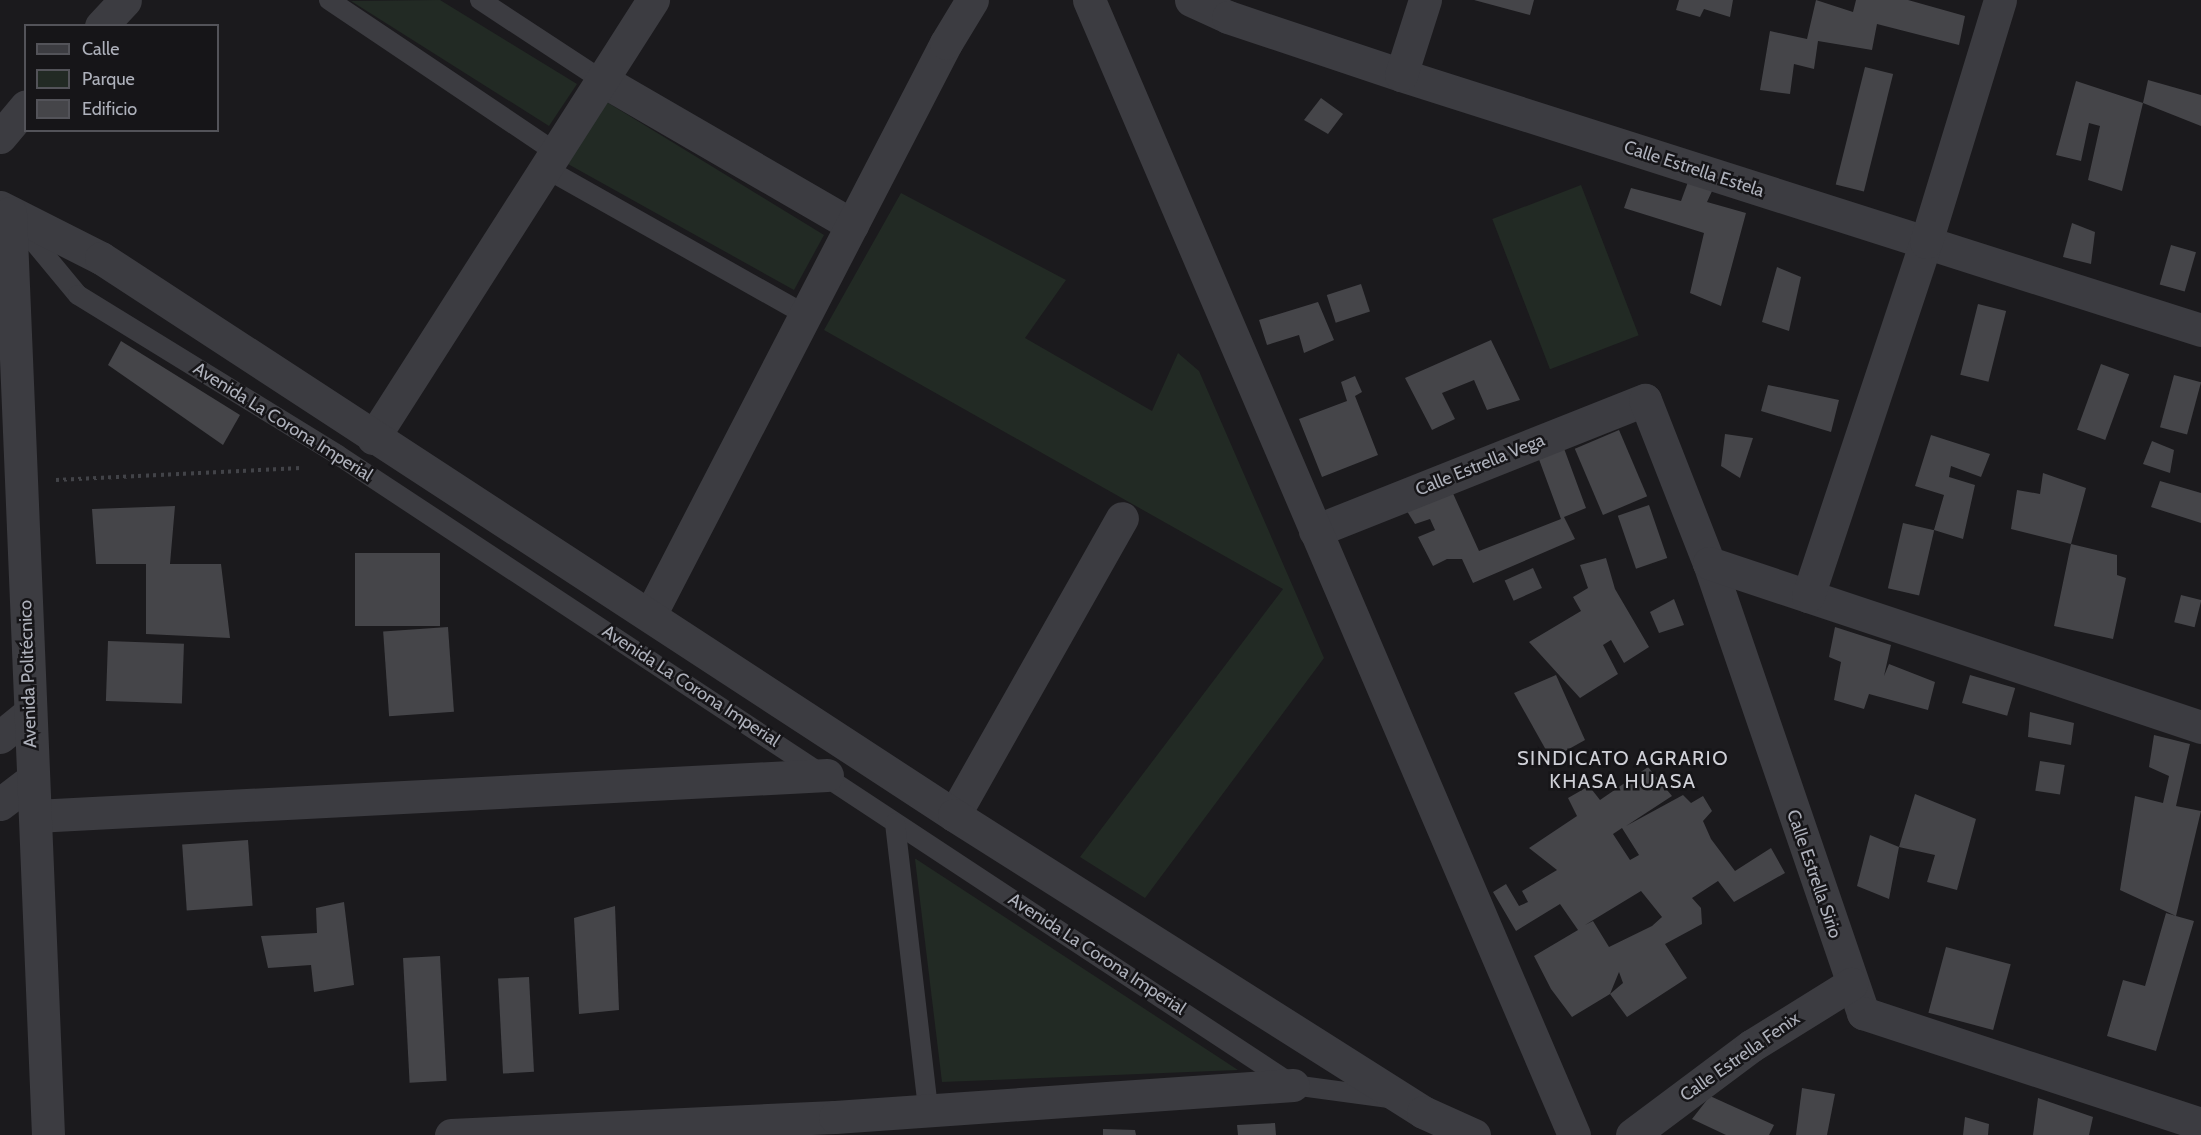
<!DOCTYPE html>
<html>
<head>
<meta charset="utf-8">
<style>
	body { margin:0 }
	#map { position:relative; width:2201px; height:1135px; overflow:hidden; background:#1b1a1d; font-family:Cabin,sans-serif }
	div>[style] { position:absolute }
	.green>* { inset:0; background:#222a24; transform-origin:0 0 }
	.building>* { inset:0; background:#454549; transform-origin:0 0 }
	.path>* { height:4px; margin-top:-2px; transform-origin:0; background:repeating-linear-gradient(90deg,#424348 0 3px,transparent 0 7.5px) }
	.service>* { height:20px; margin:-10px; padding:0 10px; transform-origin:10px; border-radius:10px; background:#3c3c41 }
	.minor>* { height:33px; margin:-16.5px; padding:0 16.5px; transform-origin:16.5px; border-radius:16.5px; background:#3c3c41 }
	.tertiary>* { height:33px; margin:-16.5px; padding:0 16.5px; transform-origin:16.5px; border-radius:16.5px; background:#3c3c41 }
	span { translate:-50% -50%; white-space:nowrap; text-align:center; line-height:1.15; -webkit-text-stroke:5px #161518; paint-order:stroke }
	.street-label { font-size:18px; color:#aeb1bb }
	.neighbourhood-label { font-size:20px; color:#cfd0d7; letter-spacing:1.5px }
	.legend { position:absolute; left:24px; top:24px; width:195px; height:108px; box-sizing:border-box; background:#161518; border:2px solid #535359; margin:0; padding:8px 10px; list-style:none; font-size:18px; color:#aeb1bb }
	.legend li { display:flex; align-items:center; gap:12px; height:30px }
	.legend b { width:30px; border:2px solid #535359 }
</style>
</head>
<body>
<div id="map">
	<div class="green">
		<i style="clip-path:polygon(440px 0,577px 84px,549px 126px,351px 1px)"></i>
		<i style="clip-path:polygon(605px 101px,824px 235px,794px 290px,568px 164px)"></i>
		<i style="left:1581px;top:185px;width:161px;height:95px;rotate:69deg"></i>
		<i style="clip-path:polygon(901px 193px,1066px 280px,1025px 338px,1152px 411px,1178px 353px,1199px 371px,1324px 658px,1145px 898px,1080px 857px,1283px 589px,824px 330px)"></i>
		<i style="clip-path:polygon(915px 859px,916px 859px,1238px 1070px,942px 1082px)"></i>
	</div>
	<div class="building">
		<i style="clip-path:polygon(1474px 0,1534px 0,1530px 15px)"></i>
		<i style="clip-path:polygon(1679px 0,1733px 0,1730px 17px,1704px 9px,1700px 17px,1676px 10px)"></i>
		<i style="clip-path:polygon(1816px 0,1853px 12px,1856px 0,1908px 0,1965px 16px,1959px 45px,1877px 24px,1872px 50px,1818px 41px,1814px 69px,1794px 64px,1790px 94px,1760px 90px,1770px 31px,1807px 39px)"></i>
		<i style="left:1865px;top:67px;width:29px;height:121px;rotate:14deg"></i>
		<i style="clip-path:polygon(2148px 80px,2201px 95px,2201px 126px,2143px 103px)"></i>
		<i style="clip-path:polygon(2076px 81px,2143px 103px,2122px 191px,2088px 180px,2100px 126px,2089px 123px,2081px 161px,2056px 155px)"></i>
		<i style="clip-path:polygon(1321px 98px,1343px 114px,1328px 134px,1304px 120px)"></i>
		<i style="clip-path:polygon(1688px 182px,1713px 189px,1707px 202px,1746px 213px,1721px 306px,1690px 293px,1704px 233px,1624px 208px,1631px 188px,1681px 201px)"></i>
		<i style="clip-path:polygon(2072px 223px,2095px 232px,2091px 264px,2063px 257px)"></i>
		<i style="left:2171px;top:245px;width:26px;height:41px;rotate:16deg"></i>
		<i style="clip-path:polygon(1777px 267px,1801px 277px,1789px 331px,1762px 322px)"></i>
		<i style="left:1361px;top:284px;width:29px;height:36px;rotate:72deg"></i>
		<i style="clip-path:polygon(1318px 302px,1334px 340px,1304px 353px,1299px 335px,1267px 345px,1259px 320px)"></i>
		<i style="left:1978px;top:304px;width:29px;height:73px;rotate:14deg"></i>
		<i style="clip-path:polygon(1491px 340px,1520px 400px,1487px 410px,1474px 380px,1442px 393px,1455px 419px,1432px 430px,1405px 378px)"></i>
		<i style="clip-path:polygon(121px 341px,240px 415px,223px 445px,108px 365px)"></i>
		<i style="left:2101px;top:364px;width:30px;height:70px;rotate:20deg"></i>
		<i style="left:2174px;top:375px;width:28px;height:54px;rotate:15deg"></i>
		<i style="clip-path:polygon(1355px 376px,1362px 392px,1355px 396px,1378px 455px,1322px 477px,1299px 419px,1347px 401px,1341px 382px)"></i>
		<i style="clip-path:polygon(1768px 385px,1839px 400px,1831px 432px,1761px 411px)"></i>
		<i style="left:1619px;top:430px;width:72px;height:48px;rotate:67deg"></i>
		<i style="clip-path:polygon(1725px 434px,1753px 438px,1740px 478px,1721px 466px)"></i>
		<i style="clip-path:polygon(1931px 435px,1990px 454px,1981px 477px,1951px 466px,1949px 477px,1975px 485px,1963px 539px,1934px 530px,1944px 495px,1915px 486px)"></i>
		<i style="clip-path:polygon(2152px 441px,2174px 450px,2170px 473px,2143px 464px)"></i>
		<i style="clip-path:polygon(1562px 443px,1586px 508px,1564px 517px,1575px 539px,1473px 583px,1462px 559px,1447px 559px,1433px 566px,1418px 537px,1435px 530px,1430px 519px,1415px 524px,1405px 508px,1451px 489px,1479px 551px,1561px 519px,1537px 454px)"></i>
		<i style="clip-path:polygon(2043px 473px,2086px 488px,2071px 544px,2011px 529px,2017px 490px,2040px 494px)"></i>
		<i style="clip-path:polygon(2160px 481px,2201px 493px,2201px 523px,2151px 507px)"></i>
		<i style="left:1649px;top:505px;width:56px;height:33px;rotate:71deg"></i>
		<i style="clip-path:polygon(175px 506px,170px 564px,221px 564px,230px 638px,146px 634px,146px 564px,96px 564px,92px 509px)"></i>
		<i style="left:1903px;top:523px;width:32px;height:67px;rotate:13deg"></i>
		<i style="clip-path:polygon(2071px 544px,2117px 555px,2117px 575px,2126px 578px,2113px 639px,2054px 626px)"></i>
		<i style="left:355px;top:553px;width:85px;height:73px"></i>
		<i style="clip-path:polygon(1606px 558px,1615px 589px,1649px 647px,1624px 663px,1611px 640px,1603px 645px,1618px 674px,1580px 698px,1529px 642px,1581px 611px,1573px 597px,1588px 588px,1580px 565px)"></i>
		<i style="left:1533px;top:568px;width:22px;height:31px;rotate:66deg"></i>
		<i style="left:2181px;top:595px;width:21px;height:28px;rotate:14deg"></i>
		<i style="clip-path:polygon(1674px 599px,1684px 625px,1659px 633px,1650px 612px)"></i>
		<i style="left:448px;top:627px;width:85px;height:65px;rotate:86deg"></i>
		<i style="clip-path:polygon(1835px 627px,1891px 645px,1884px 676px,1889px 664px,1935px 682px,1928px 710px,1869px 694px,1864px 709px,1834px 700px,1841px 662px,1829px 657px)"></i>
		<i style="left:108px;top:641px;width:76px;height:60px;rotate:2deg"></i>
		<i style="clip-path:polygon(1556px 675px,1585px 740px,1551px 759px,1514px 693px)"></i>
		<i style="left:1970px;top:675px;width:47px;height:29px;rotate:16deg"></i>
		<i style="clip-path:polygon(2030px 712px,2074px 723px,2071px 745px,2028px 737px)"></i>
		<i style="clip-path:polygon(2154px 735px,2190px 744px,2176px 806px,2201px 811px,2176px 916px,2194px 921px,2156px 1051px,2107px 1036px,2123px 980px,2145px 986px,2166px 913px,2176px 916px,2120px 890px,2135px 796px,2163px 803px,2169px 776px,2149px 767px)"></i>
		<i style="left:2040px;top:761px;width:25px;height:30px;rotate:9deg"></i>
		<i style="clip-path:polygon(evenodd,1648px 767px,1672px 796px,1626px 826px,1683px 795px,1691px 803px,1703px 796px,1712px 811px,1703px 821px,1711px 839px,1735px 871px,1771px 848px,1785px 873px,1734px 902px,1718px 881px,1692px 898px,1701px 908px,1702px 924px,1665px 944px,1687px 978px,1627px 1017px,1610px 994px,1572px 1017px,1551px 989px,1534px 956px,1578px 930px,1560px 904px,1516px 931px,1493px 892px,1506px 884px,1519px 906px,1528px 902px,1522px 891px,1557px 870px,1529px 848px,1577px 816px,1568px 798px,1589px 786px,1600px 800px,1648px 767px,1622px 828px,1639px 855px,1630px 860px,1613px 834px,1622px 828px,1648px 767px,1641px 891px,1662px 917px,1652px 926px,1609px 947px,1593px 921px,1585px 925px,1641px 891px,1648px 767px,1619px 972px,1623px 983px,1610px 994px,1619px 972px)"></i>
		<i style="clip-path:polygon(1915px 794px,1976px 819px,1957px 890px,1927px 882px,1935px 855px,1899px 847px)"></i>
		<i style="clip-path:polygon(1870px 835px,1899px 847px,1889px 899px,1857px 886px)"></i>
		<i style="left:248px;top:840px;width:66px;height:66px;rotate:86deg"></i>
		<i style="clip-path:polygon(344px 902px,354px 985px,314px 992px,311px 965px,268px 968px,261px 936px,317px 933px,316px 908px)"></i>
		<i style="clip-path:polygon(615px 906px,619px 1010px,579px 1014px,574px 918px)"></i>
		<i style="left:1946px;top:947px;width:67px;height:68px;rotate:15deg"></i>
		<i style="left:440px;top:956px;width:125px;height:37px;rotate:87deg"></i>
		<i style="left:529px;top:977px;width:95px;height:31px;rotate:87deg"></i>
		<i style="clip-path:polygon(1802px 1088px,1835px 1094px,1827px 1135px,1796px 1135px)"></i>
		<i style="clip-path:polygon(1710px 1096px,1774px 1125px,1769px 1135px,1726px 1135px,1692px 1119px)"></i>
		<i style="clip-path:polygon(2038px 1098px,2093px 1117px,2089px 1135px,2033px 1135px)"></i>
		<i style="clip-path:polygon(1965px 1117px,1989px 1124px,1988px 1135px,1963px 1135px)"></i>
		<i style="clip-path:polygon(1275px 1123px,1276px 1135px,1238px 1135px,1237px 1125px)"></i>
		<i style="clip-path:polygon(1103px 1129px,1135px 1130px,1136px 1135px,1103px 1135px)"></i>
	</div>
	<div class="path">
		<i style="left:56px;top:480px;width:245px;rotate:-2.8deg"></i>
	</div>
	<div class="service">
		<i style="left:329px;top:0;width:272px;rotate:33.9deg"></i>
		<i style="left:480px;top:0;width:146px;rotate:33.3deg"></i>
		<i style="left:545px;top:168px;width:300px;rotate:29.4deg"></i>
		<i style="left:19px;top:224px;width:92px;rotate:50.3deg"></i>
		<i style="left:78px;top:295px;width:305px;rotate:31.6deg"></i>
		<i style="left:338px;top:455px;width:1144px;rotate:33.41deg"></i>
		<i style="left:1293px;top:1085px;width:97px;rotate:7.7deg"></i>
		<i style="left:895px;top:823px;width:287px;rotate:83.4deg"></i>
	</div>
	<div class="minor">
		<i style="left:1191px;top:0;width:41px;rotate:24.7deg"></i>
		<i style="left:1228px;top:17px;width:182px;rotate:18.5deg"></i>
		<i style="left:1401px;top:75px;width:840px;rotate:17.68deg"></i>
		<i style="left:101px;top:26px;width:35px;rotate:-47deg"></i>
		<i style="left:1401px;top:75px;width:79px;rotate:-72.3deg"></i>
		<i style="left:602px;top:80px;width:289px;rotate:30.1deg"></i>
		<i style="left:0;top:137px;width:40px;rotate:-50deg"></i>
		<i style="left:373px;top:438px;width:520px;rotate:-57.41deg"></i>
		<i style="left:1315px;top:531px;width:355px;rotate:-21.7deg"></i>
		<i style="left:1645px;top:400px;width:175px;rotate:68.6deg"></i>
		<i style="left:1709px;top:563px;width:476px;rotate:71.1deg"></i>
		<i style="left:1863px;top:1013px;width:356px;rotate:18.2deg"></i>
		<i style="left:1709px;top:563px;width:519px;rotate:18.43deg"></i>
		<i style="left:1808px;top:596px;width:373px;rotate:-71.6deg"></i>
		<i style="left:1926px;top:242px;width:253px;rotate:-73deg"></i>
		<i style="left:650px;top:615px;width:644px;rotate:-62.64deg"></i>
		<i style="left:946px;top:43px;width:50px;rotate:-58.8deg"></i>
		<i style="left:0;top:737px;width:38px;rotate:-39deg"></i>
		<i style="left:0;top:804px;width:41px;rotate:-37.1deg"></i>
		<i style="left:954px;top:815px;width:341px;rotate:-60.5deg"></i>
		<i style="left:35px;top:816px;width:793px;rotate:-2.96deg"></i>
		<i style="left:451px;top:1135px;width:384px;rotate:-2.7deg"></i>
		<i style="left:835px;top:1117px;width:459px;rotate:-4deg"></i>
		<i style="left:1632px;top:1135px;width:149px;rotate:-36.8deg"></i>
		<i style="left:1751px;top:1046px;width:118px;rotate:-31.8deg"></i>
	</div>
	<div class="tertiary">
		<i style="left:1089px;top:0;width:1234px;rotate:66.86deg"></i>
		<i style="left:0;top:207px;width:113px;rotate:26.8deg"></i>
		<i style="left:101px;top:258px;width:1019px;rotate:33.14deg"></i>
		<i style="left:954px;top:815px;width:555px;rotate:32.34deg"></i>
		<i style="left:1423px;top:1112px;width:56px;rotate:24.3deg"></i>
		<i style="left:10px;top:213px;width:923px;rotate:87.64deg"></i>
	</div>
	<div class="street-label">
		<span style="left:1694px;top:169px;rotate:18deg">Calle Estrella Estela</span>
		<span style="left:283px;top:422px;rotate:32deg">Avenida La Corona Imperial</span>
		<span style="left:1480px;top:465px;rotate:-22deg">Calle Estrella Vega</span>
		<span style="left:28px;top:674px;rotate:-92deg">Avenida Politécnico</span>
		<span style="left:691px;top:686px;rotate:33deg">Avenida La Corona Imperial</span>
		<span style="left:1814px;top:874px;rotate:71deg">Calle Estrella Sirio</span>
		<span style="left:1097px;top:954px;rotate:33deg">Avenida La Corona Imperial</span>
		<span style="left:1740px;top:1057px;rotate:-35deg">Calle Estrella Fenix</span>
	</div>
	<div class="neighbourhood-label">
		<span style="left:1623px;top:770px">SINDICATO AGRARIO<br>KHASA HUASA</span>
	</div>
	<ul class="legend">
	<li><b style="height:8px;background:#3c3c41"></b>Calle</li>
	<li><b style="height:16px;background:#222a24"></b>Parque</li>
	<li><b style="height:16px;background:#454549"></b>Edificio</li>
	</ul>
</div>
</body>
</html>
